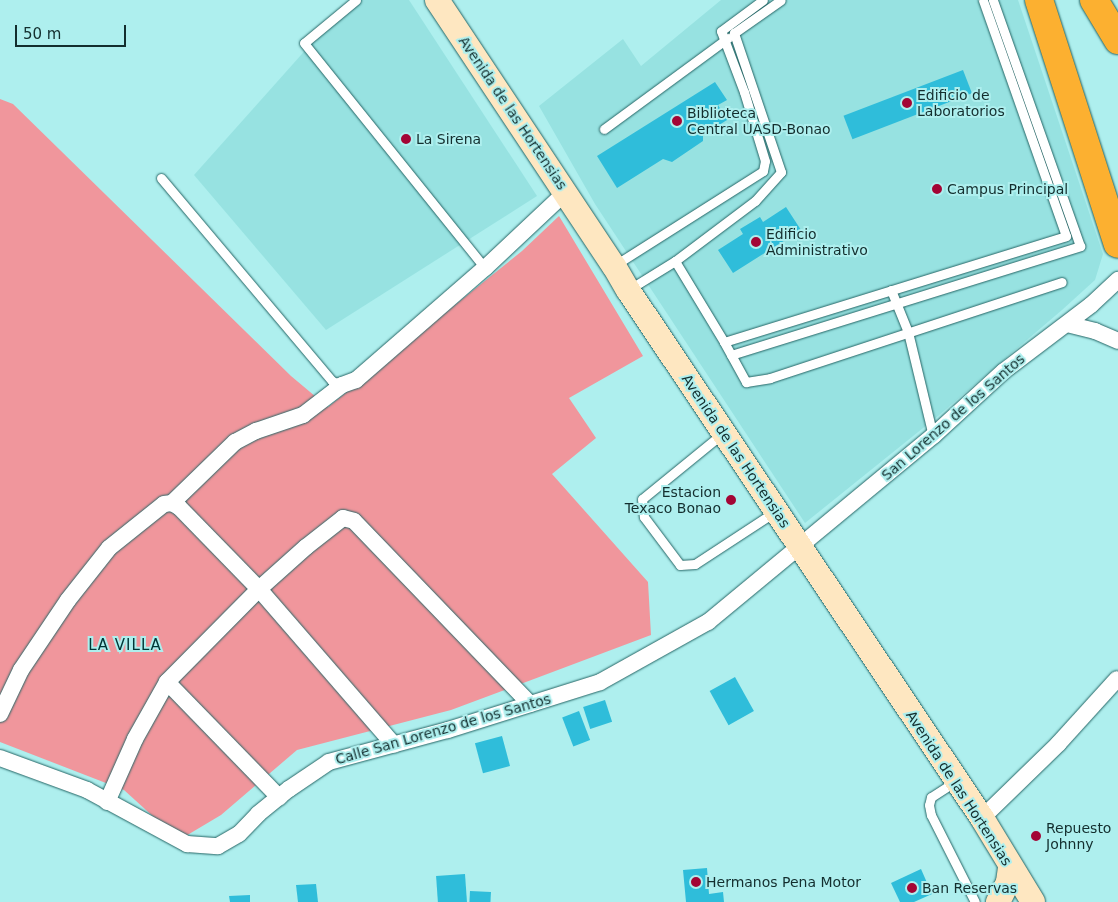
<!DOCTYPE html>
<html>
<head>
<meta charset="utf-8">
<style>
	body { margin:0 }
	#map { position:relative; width:1118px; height:902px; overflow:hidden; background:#aeefee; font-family:"DejaVu Sans",sans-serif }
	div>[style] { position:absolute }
	.built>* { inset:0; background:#97e2e1 }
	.green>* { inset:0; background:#f0969c }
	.building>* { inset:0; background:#2fbdda; transform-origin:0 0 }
	.roads { filter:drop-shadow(0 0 1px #256565) drop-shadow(0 0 1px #256565) }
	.service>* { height:9px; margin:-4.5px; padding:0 4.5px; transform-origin:4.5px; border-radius:4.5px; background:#fff }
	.minor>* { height:16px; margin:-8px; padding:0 8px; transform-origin:8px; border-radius:8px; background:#fff }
	.secondary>* { height:24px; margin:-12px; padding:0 12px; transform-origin:12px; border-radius:12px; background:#fee7c1 }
	.motorway>* { height:28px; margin:-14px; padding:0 14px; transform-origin:14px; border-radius:14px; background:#fcb030 }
	.dots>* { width:14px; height:14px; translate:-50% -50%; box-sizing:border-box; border:2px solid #aeefee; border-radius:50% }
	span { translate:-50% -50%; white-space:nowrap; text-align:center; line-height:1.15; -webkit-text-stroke:4px #aeefee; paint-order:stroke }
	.poi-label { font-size:14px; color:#132e2e }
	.left { translate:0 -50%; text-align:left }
	.right { translate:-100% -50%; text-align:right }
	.street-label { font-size:14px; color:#132e2e }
	.neighbourhood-label { font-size:15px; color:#003636; letter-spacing:1px }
	.scale { position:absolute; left:15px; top:25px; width:111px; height:22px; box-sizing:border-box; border:2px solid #132e2e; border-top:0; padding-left:6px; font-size:15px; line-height:18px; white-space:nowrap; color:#132e2e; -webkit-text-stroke:4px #aeefee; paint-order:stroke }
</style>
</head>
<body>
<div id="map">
	<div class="built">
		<i style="clip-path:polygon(350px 0,409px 0,537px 196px,326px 330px,194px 175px)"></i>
		<i style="clip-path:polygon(721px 0,1018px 0,1103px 254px,1095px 280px,1062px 310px,938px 416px,805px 523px,595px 204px,539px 106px,623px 39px,641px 66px)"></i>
	</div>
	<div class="green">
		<i style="clip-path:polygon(0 99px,13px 104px,291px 376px,328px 407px,522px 251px,559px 216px,643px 356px,569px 398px,596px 438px,552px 474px,648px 582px,651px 635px,451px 710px,297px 750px,221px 815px,179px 840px,124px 790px,0 742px)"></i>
	</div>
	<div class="building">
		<i style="left:963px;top:70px;width:25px;height:128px;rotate:69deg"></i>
		<i style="clip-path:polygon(715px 82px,727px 100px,718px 105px,727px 120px,703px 135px,703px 141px,672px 162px,663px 159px,617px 188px,597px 156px)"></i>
		<i style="clip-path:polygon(786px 207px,801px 230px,733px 273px,718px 250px,743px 234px,740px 229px,760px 217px,763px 222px)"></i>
		<i style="left:735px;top:677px;width:39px;height:29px;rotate:61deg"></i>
		<i style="left:605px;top:700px;width:23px;height:23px;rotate:72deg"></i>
		<i style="left:579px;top:711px;width:31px;height:18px;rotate:69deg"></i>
		<i style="left:502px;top:736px;width:31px;height:28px;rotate:75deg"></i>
		<i style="clip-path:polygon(707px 868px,709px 894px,723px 892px,724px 902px,686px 902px,683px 870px)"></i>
		<i style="clip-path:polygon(921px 869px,932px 894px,914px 902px,900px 902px,891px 883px)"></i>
		<i style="left:465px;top:874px;width:28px;height:29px;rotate:86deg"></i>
		<i style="clip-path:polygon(316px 884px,318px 902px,298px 902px,296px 885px)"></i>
		<i style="left:470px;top:891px;width:21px;height:11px;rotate:3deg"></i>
		<i style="clip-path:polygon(250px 895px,250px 902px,230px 902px,229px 896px)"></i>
	</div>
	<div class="roads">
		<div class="service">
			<i style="left:356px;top:0;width:67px;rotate:140.4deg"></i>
			<i style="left:304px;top:43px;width:289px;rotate:51.2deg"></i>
			<i style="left:604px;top:129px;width:154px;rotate:-36.3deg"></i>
			<i style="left:161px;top:178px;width:265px;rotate:49.9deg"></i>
			<i style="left:332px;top:381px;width:11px;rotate:22deg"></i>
			<i style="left:675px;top:261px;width:95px;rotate:58.8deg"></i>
			<i style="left:724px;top:342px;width:358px;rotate:-17.2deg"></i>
			<i style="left:1066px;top:236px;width:250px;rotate:-109.4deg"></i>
			<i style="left:615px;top:265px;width:175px;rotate:-32.4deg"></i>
			<i style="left:763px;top:171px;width:10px;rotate:-79deg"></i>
			<i style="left:765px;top:161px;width:72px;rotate:-106.9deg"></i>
			<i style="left:744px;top:92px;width:65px;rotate:-110.7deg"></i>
			<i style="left:721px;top:31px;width:52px;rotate:-36.4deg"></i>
			<i style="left:628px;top:290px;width:55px;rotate:-31.7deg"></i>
			<i style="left:675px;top:261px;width:100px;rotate:-36.9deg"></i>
			<i style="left:755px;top:201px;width:39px;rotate:-48deg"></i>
			<i style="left:781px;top:172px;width:147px;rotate:-108.7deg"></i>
			<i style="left:734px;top:33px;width:57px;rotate:-35.1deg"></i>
			<i style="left:891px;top:290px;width:45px;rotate:68deg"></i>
			<i style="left:908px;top:332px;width:107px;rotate:76.5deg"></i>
			<i style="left:724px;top:342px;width:46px;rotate:61.2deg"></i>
			<i style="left:746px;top:382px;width:24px;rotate:-9deg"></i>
			<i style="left:770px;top:378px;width:307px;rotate:-18.2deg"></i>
			<i style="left:731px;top:355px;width:366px;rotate:-17.3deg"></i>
			<i style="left:1080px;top:246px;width:261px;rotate:-109.5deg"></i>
			<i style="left:723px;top:433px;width:104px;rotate:140.8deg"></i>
			<i style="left:642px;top:499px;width:18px;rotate:84deg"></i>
			<i style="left:644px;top:517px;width:60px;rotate:53.1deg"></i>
			<i style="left:680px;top:565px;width:15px;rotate:-4deg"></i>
			<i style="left:695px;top:564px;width:97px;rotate:-33.2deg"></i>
			<i style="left:956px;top:781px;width:30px;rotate:147deg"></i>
			<i style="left:931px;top:797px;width:8px;rotate:104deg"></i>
			<i style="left:929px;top:805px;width:10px;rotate:79deg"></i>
			<i style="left:931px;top:815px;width:97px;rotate:63.2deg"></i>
		</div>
		<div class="minor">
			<i style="left:1067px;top:324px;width:29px;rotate:14deg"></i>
			<i style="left:1095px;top:331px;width:25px;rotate:23deg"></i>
			<i style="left:172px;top:503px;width:88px;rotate:-44.1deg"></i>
			<i style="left:235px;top:442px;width:24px;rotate:-28deg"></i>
			<i style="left:256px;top:431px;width:50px;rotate:-18.8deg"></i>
			<i style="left:303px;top:415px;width:49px;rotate:-37.6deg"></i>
			<i style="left:342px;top:385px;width:15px;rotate:-20deg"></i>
			<i style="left:356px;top:380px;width:171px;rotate:-41deg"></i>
			<i style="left:485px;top:268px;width:111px;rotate:-43.2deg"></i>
			<i style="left:167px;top:682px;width:161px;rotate:45.8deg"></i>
			<i style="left:0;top:714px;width:49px;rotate:-64.5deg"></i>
			<i style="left:21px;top:670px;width:84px;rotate:-56.1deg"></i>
			<i style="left:68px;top:600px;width:66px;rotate:-51.7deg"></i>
			<i style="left:109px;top:548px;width:70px;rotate:-38.7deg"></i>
			<i style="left:164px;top:504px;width:8px;rotate:-7deg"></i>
			<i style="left:172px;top:503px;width:8px;rotate:30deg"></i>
			<i style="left:179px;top:507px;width:115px;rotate:45.7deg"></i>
			<i style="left:259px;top:589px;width:206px;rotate:49.1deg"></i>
			<i style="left:0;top:758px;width:93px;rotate:20.2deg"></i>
			<i style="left:87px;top:790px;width:114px;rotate:28.4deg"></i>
			<i style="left:187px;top:844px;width:31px;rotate:4deg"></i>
			<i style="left:218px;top:846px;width:24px;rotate:-30deg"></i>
			<i style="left:239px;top:834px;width:28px;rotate:-46deg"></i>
			<i style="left:258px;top:814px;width:40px;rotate:-39deg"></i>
			<i style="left:289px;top:789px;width:48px;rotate:-34deg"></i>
			<i style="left:329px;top:762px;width:123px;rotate:-15.1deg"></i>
			<i style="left:448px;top:730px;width:159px;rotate:-17.5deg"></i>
			<i style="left:600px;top:682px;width:124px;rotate:-29.1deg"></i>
			<i style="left:708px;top:622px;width:292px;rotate:-39.6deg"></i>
			<i style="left:933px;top:436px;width:96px;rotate:-42.5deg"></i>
			<i style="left:1004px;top:371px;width:109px;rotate:-37.2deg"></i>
			<i style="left:1091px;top:305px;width:37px;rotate:-43deg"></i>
			<i style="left:107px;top:802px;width:69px;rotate:-66deg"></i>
			<i style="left:135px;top:739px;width:65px;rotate:-60.7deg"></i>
			<i style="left:167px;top:682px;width:131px;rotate:-45.3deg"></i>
			<i style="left:259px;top:589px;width:63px;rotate:-41.8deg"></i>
			<i style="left:306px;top:547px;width:47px;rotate:-38.1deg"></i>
			<i style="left:343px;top:518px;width:11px;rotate:15deg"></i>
			<i style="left:354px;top:521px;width:254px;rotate:46.1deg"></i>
			<i style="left:982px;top:818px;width:107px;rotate:-44.2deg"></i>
			<i style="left:1059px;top:743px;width:86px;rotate:-47.8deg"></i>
		</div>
		<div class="secondary">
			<i style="left:437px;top:0;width:320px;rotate:56.4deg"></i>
			<i style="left:614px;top:266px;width:28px;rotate:60deg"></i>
			<i style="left:628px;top:290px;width:636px;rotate:56.16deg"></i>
			<i style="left:982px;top:818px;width:98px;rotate:58.7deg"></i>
			<i style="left:998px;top:902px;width:22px;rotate:-63deg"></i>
			<i style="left:1008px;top:882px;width:15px;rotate:-82deg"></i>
		</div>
		<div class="motorway">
			<i style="left:1039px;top:0;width:256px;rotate:72.1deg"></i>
			<i style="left:1094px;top:0;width:47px;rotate:59deg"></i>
		</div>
	</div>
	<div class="dots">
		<i style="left:907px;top:103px;background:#a30535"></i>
		<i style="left:677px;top:121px;background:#a30535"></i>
		<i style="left:406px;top:139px;background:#a30535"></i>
		<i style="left:937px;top:189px;background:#a30535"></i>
		<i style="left:756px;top:242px;background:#a30535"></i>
		<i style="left:731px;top:500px;background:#a30535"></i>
		<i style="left:1036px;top:836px;background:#a30535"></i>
		<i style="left:696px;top:882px;background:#a30535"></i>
		<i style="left:912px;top:888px;background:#a30535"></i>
	</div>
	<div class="poi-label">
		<span class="left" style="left:917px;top:103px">Edificio de<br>Laboratorios</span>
		<span class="left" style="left:687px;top:121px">Biblioteca<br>Central UASD-Bonao</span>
		<span class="left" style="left:416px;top:139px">La Sirena</span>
		<span class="left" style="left:947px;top:189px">Campus Principal</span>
		<span class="left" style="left:766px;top:242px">Edificio<br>Administrativo</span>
		<span class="right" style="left:721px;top:500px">Estacion<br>Texaco Bonao</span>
		<span class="left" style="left:1046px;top:836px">Repuesto<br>Johnny</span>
		<span class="left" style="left:706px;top:882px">Hermanos Pena Motor</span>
		<span class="left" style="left:922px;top:888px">Ban Reservas</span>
	</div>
	<div class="street-label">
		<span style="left:513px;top:113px;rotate:56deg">Avenida de las Hortensias</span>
		<span style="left:953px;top:417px;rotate:-41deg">San Lorenzo de los Santos</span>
		<span style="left:736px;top:451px;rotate:56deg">Avenida de las Hortensias</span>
		<span style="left:443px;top:729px;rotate:-16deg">Calle San Lorenzo de los Santos</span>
		<span style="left:959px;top:788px;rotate:57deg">Avenida de las Hortensias</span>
	</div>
	<div class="neighbourhood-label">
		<span style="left:125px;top:646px">LA VILLA</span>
	</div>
	<div class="scale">50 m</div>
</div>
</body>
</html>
